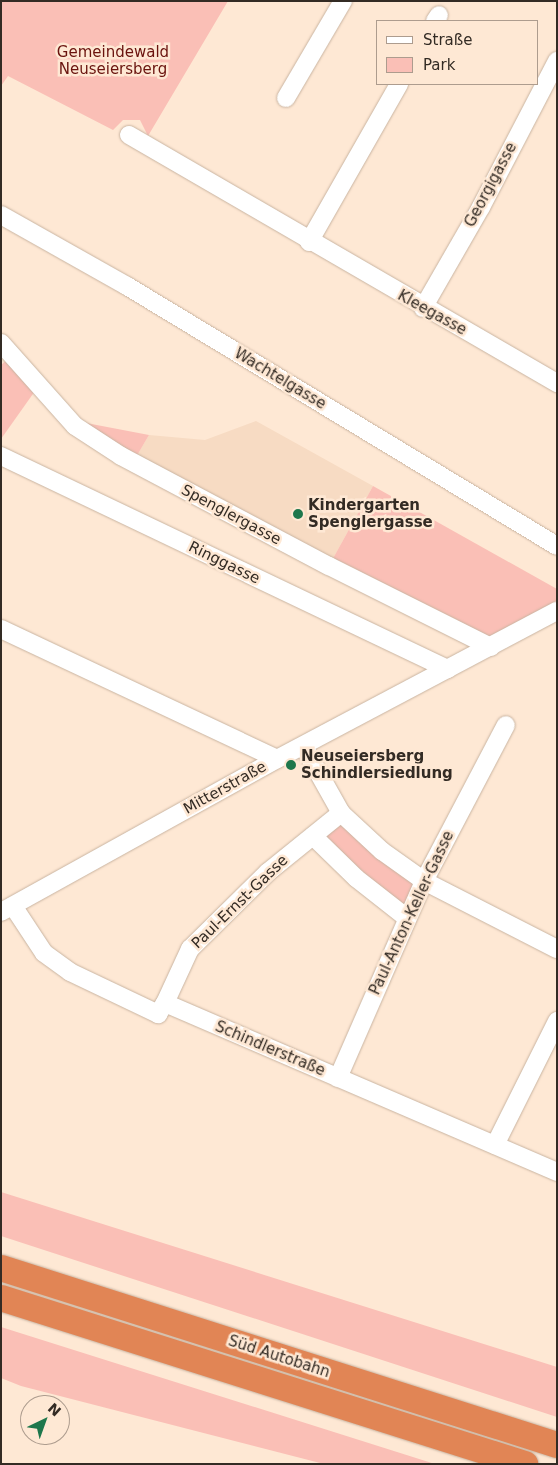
<!DOCTYPE html>
<html>
<head>
<meta charset="utf-8">
<style>
	body { margin:0 }
	#map { position:relative; width:558px; height:1465px; overflow:hidden; background:#fee8d4; font-family:"DejaVu Sans",sans-serif }
	div>[style] { position:absolute }
	.built>* { inset:0; background:#f7dbc3 }
	.green>* { inset:0; background:#fabfb6 }
	.roads { filter:drop-shadow(0 0 1px #c9b4a1) drop-shadow(0 0 1px #c9b4a1) }
	.minor>* { height:18px; margin:-9px; padding:0 9px; transform-origin:9px; border-radius:9px; background:#fff }
	.highway>* { height:26px; margin:-13px; padding:0 13px; transform-origin:13px; border-radius:13px; background:#e18555 }
	.dots>* { width:14px; height:14px; translate:-50% -50%; box-sizing:border-box; border:2px solid #fee8d4; border-radius:50% }
	span { translate:-50% -50%; white-space:nowrap; text-align:center; line-height:1.15; -webkit-text-stroke:5px #fee8d4; paint-order:stroke }
	.park-label { font-size:15px; color:#6a130e }
	.street-label { font-size:15px; color:#332b24 }
	.poi-label { font-size:15px; color:#332b24; font-weight:700 }
	.left { translate:0 -50%; text-align:left }
	.frame { position:absolute; inset:0; border:2px solid #332b24; pointer-events:none }
	.legend { position:absolute; left:376px; top:20px; width:162px; height:65px; box-sizing:border-box; background:#fee8d4; border:1px solid #ad9c8e; margin:0; padding:6px 9px; list-style:none; font-size:15px; color:#332b24 }
	.legend li { display:flex; align-items:center; gap:10px; height:25px }
	.legend b { width:25px; border:1px solid #ad9c8e }
	.north { position:absolute; left:20px; top:1395px; width:50px; height:50px; box-sizing:border-box; background:#fee8d4; border:1px solid #ad9c8e; border-radius:50%; rotate:42deg; font-size:14px; font-weight:700; line-height:20px; text-align:center; color:#332b24 }
	.north::after { content:''; display:block; margin:auto; width:18px; height:22px; background:#1e774c; clip-path:polygon(50% 0,100% 100%,50% 72%,0 100%) }
</style>
</head>
<body>
<div id="map">
	<div class="built">
		<i style="clip-path:polygon(256px 421px,373px 486px,331px 562px,135px 459px,149px 435px,205px 440px)"></i>
	</div>
	<div class="green">
		<i style="clip-path:polygon(1px 1px,228px 1px,148px 136px,140px 120px,123px 120px,113px 130px,8px 76px,1px 86px)"></i>
		<i style="clip-path:polygon(8px 359px,35px 391px,1px 439px,1px 365px)"></i>
		<i style="clip-path:polygon(81px 422px,149px 435px,135px 459px)"></i>
		<i style="clip-path:polygon(373px 486px,557px 589px,557px 606px,489px 642px,331px 562px)"></i>
		<i style="clip-path:polygon(334px 822px,344px 824px,411px 880px,414px 890px,405px 904px,395px 903px,321px 832px)"></i>
		<i style="clip-path:polygon(1px 1192px,557px 1367px,557px 1417px,1px 1236px)"></i>
		<i style="clip-path:polygon(1px 1327px,435px 1464px,324px 1464px,21px 1386px,1px 1378px)"></i>
	</div>
	<div class="roads">
		<div class="minor">
			<i style="left:435px;top:21px;width:7px;rotate:-56deg"></i>
			<i style="left:286px;top:98px;width:113px;rotate:-59.6deg"></i>
			<i style="left:129px;top:135px;width:495px;rotate:30.1deg"></i>
			<i style="left:1px;top:215px;width:145px;rotate:29.4deg"></i>
			<i style="left:127px;top:286px;width:502px;rotate:31.16deg"></i>
			<i style="left:309px;top:242px;width:182px;rotate:-60.3deg"></i>
			<i style="left:423px;top:308px;width:116px;rotate:-60.1deg"></i>
			<i style="left:481px;top:207px;width:165px;rotate:-62.5deg"></i>
			<i style="left:1px;top:343px;width:111px;rotate:48.3deg"></i>
			<i style="left:75px;top:426px;width:55px;rotate:33.1deg"></i>
			<i style="left:121px;top:456px;width:235px;rotate:27.9deg"></i>
			<i style="left:329px;top:566px;width:181px;rotate:26.6deg"></i>
			<i style="left:1px;top:456px;width:495px;rotate:25.5deg"></i>
			<i style="left:1px;top:629px;width:305px;rotate:25.2deg"></i>
			<i style="left:304px;top:747px;width:76px;rotate:60.7deg"></i>
			<i style="left:341px;top:813px;width:56px;rotate:42.8deg"></i>
			<i style="left:382px;top:851px;width:52px;rotate:35.5deg"></i>
			<i style="left:424px;top:881px;width:149px;rotate:27.1deg"></i>
			<i style="left:313px;top:836px;width:60px;rotate:44.3deg"></i>
			<i style="left:356px;top:878px;width:65px;rotate:38.1deg"></i>
			<i style="left:13px;top:906px;width:56px;rotate:56.6deg"></i>
			<i style="left:44px;top:953px;width:32px;rotate:36deg"></i>
			<i style="left:70px;top:972px;width:98px;rotate:25.5deg"></i>
			<i style="left:158px;top:1014px;width:13px;rotate:-58deg"></i>
			<i style="left:165px;top:1003px;width:427px;rotate:23.3deg"></i>
			<i style="left:1px;top:912px;width:316px;rotate:-29deg"></i>
			<i style="left:277px;top:759px;width:317px;rotate:-27.9deg"></i>
			<i style="left:165px;top:1003px;width:60px;rotate:-65.2deg"></i>
			<i style="left:190px;top:949px;width:110px;rotate:-44.6deg"></i>
			<i style="left:268px;top:872px;width:94px;rotate:-38.9deg"></i>
			<i style="left:338px;top:1078px;width:215px;rotate:-66.4deg"></i>
			<i style="left:424px;top:881px;width:176px;rotate:-62.3deg"></i>
			<i style="left:495px;top:1145px;width:139px;rotate:-63.4deg"></i>
		</div>
		<div class="highway">
			<i style="left:1px;top:1268px;width:583px;rotate:17.66deg"></i>
			<i style="left:1px;top:1298px;width:550px;rotate:17.58deg"></i>
		</div>
	</div>
	<div class="dots">
		<i style="left:298px;top:514px;background:#1e774c"></i>
		<i style="left:291px;top:765px;background:#1e774c"></i>
	</div>
	<div class="park-label">
		<span style="left:113px;top:61px">Gemeindewald<br>Neuseiersberg</span>
	</div>
	<div class="street-label">
		<span style="left:491px;top:185px;rotate:-62deg">Georgigasse</span>
		<span style="left:432px;top:313px;rotate:29deg">Kleegasse</span>
		<span style="left:280px;top:379px;rotate:31deg">Wachtelgasse</span>
		<span style="left:231px;top:515px;rotate:28deg">Spenglergasse</span>
		<span style="left:224px;top:563px;rotate:26deg">Ringgasse</span>
		<span style="left:225px;top:788px;rotate:-29deg">Mitterstraße</span>
		<span style="left:240px;top:902px;rotate:-44deg">Paul-Ernst-Gasse</span>
		<span style="left:412px;top:913px;rotate:-65deg">Paul-Anton-Keller-Gasse</span>
		<span style="left:270px;top:1049px;rotate:23deg">Schindlerstraße</span>
		<span style="left:279px;top:1357px;rotate:18deg">Süd Autobahn</span>
	</div>
	<div class="poi-label">
		<span class="left" style="left:308px;top:514px">Kindergarten<br>Spenglergasse</span>
		<span class="left" style="left:301px;top:765px">Neuseiersberg<br>Schindlersiedlung</span>
	</div>
	<div class="frame"></div>
	<ul class="legend">
	<li><b style="height:6px;background:#fff"></b>Straße</li>
	<li><b style="height:14px;background:#fabfb6"></b>Park</li>
	</ul>
	<div class="north">N</div>
</div>
</body>
</html>
